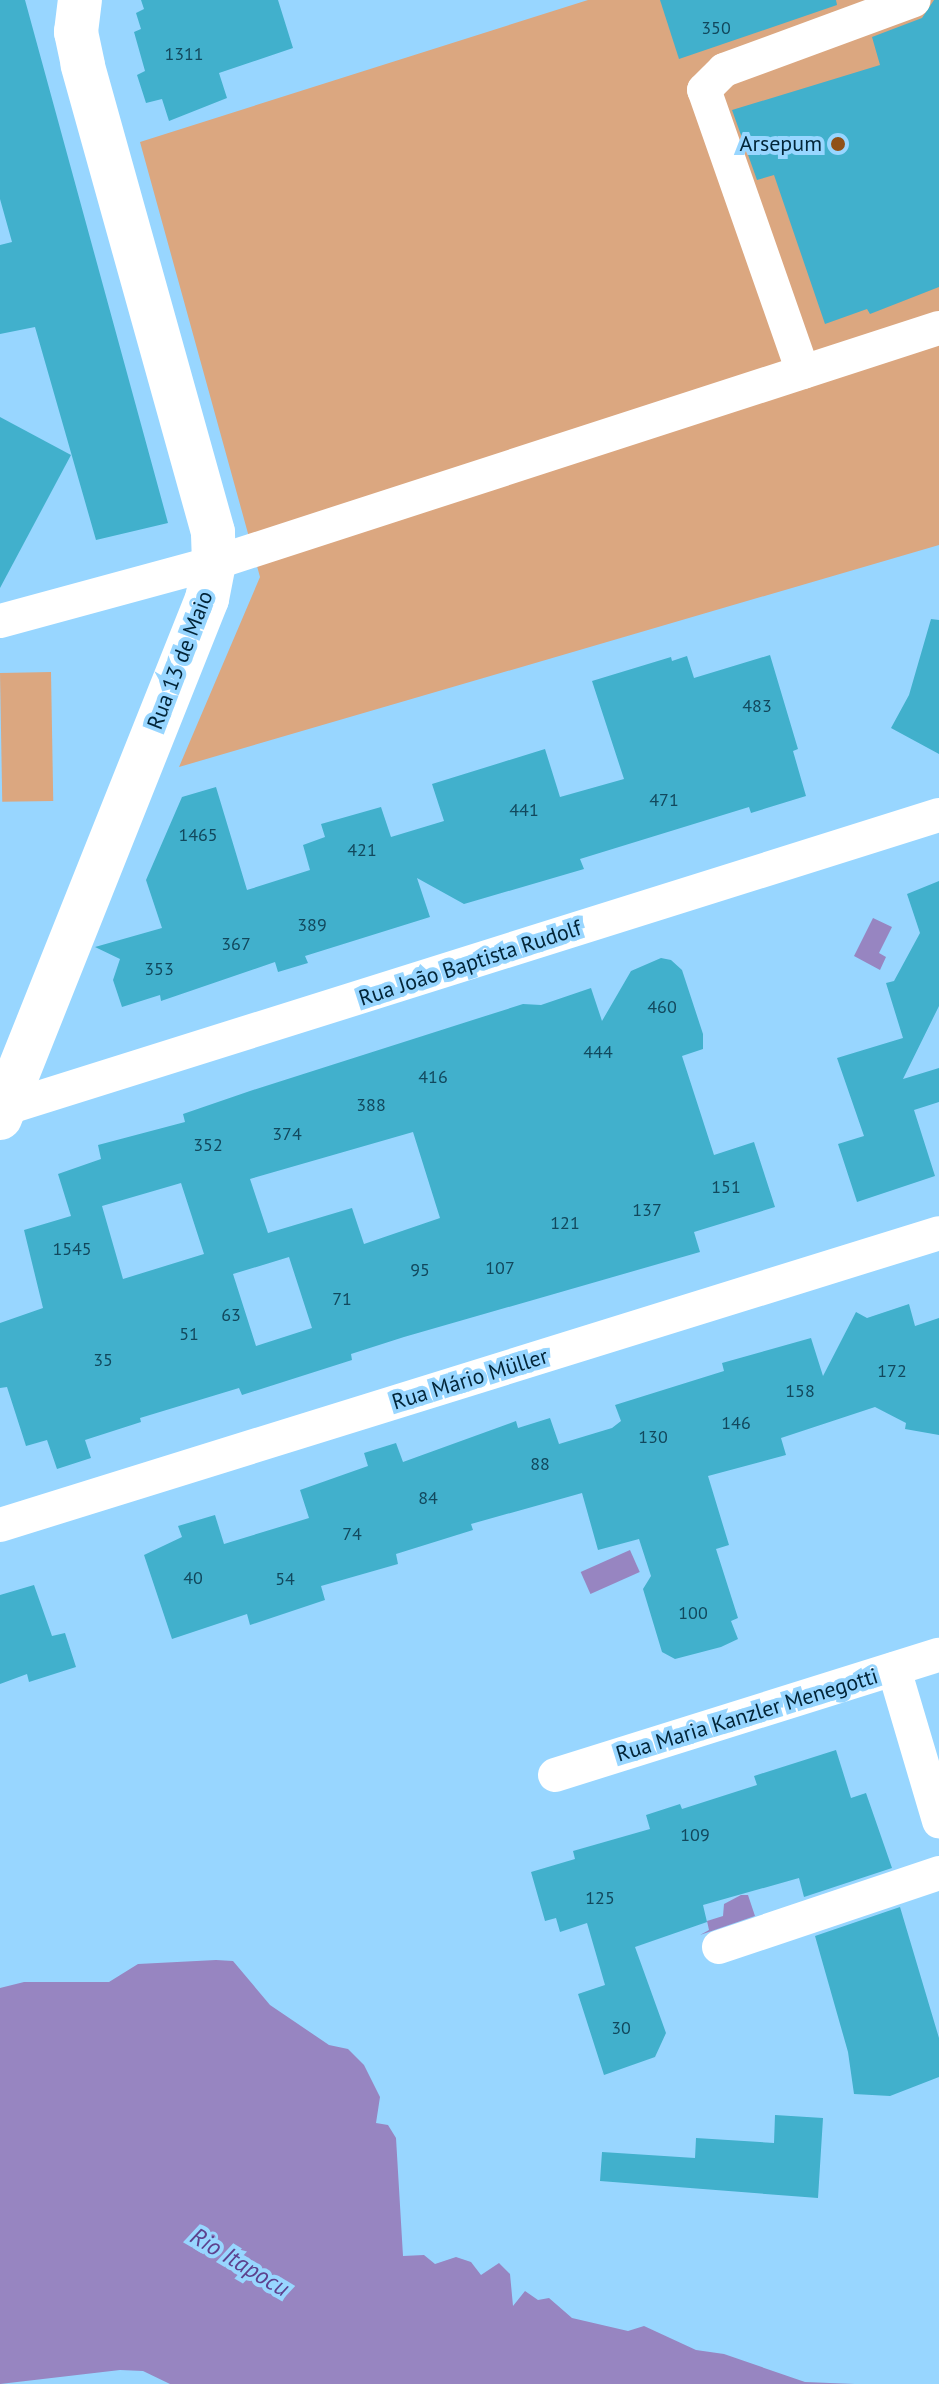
<!DOCTYPE html>
<html>
<head>
<meta charset="utf-8">
<style>
	body { margin:0 }
	#map { position:relative; width:939px; height:2384px; overflow:hidden; background:#98d6ff; font-family:"PT Sans",sans-serif }
	div>[style] { position:absolute }
	.green>* { inset:0; background:#dba780; transform-origin:0 0 }
	.water>* { inset:0; background:#9785c1; transform-origin:0 0 }
	.building>* { inset:0; background:#41b0cc }
	.minor>* { height:34px; margin:-17px; padding:0 17px; transform-origin:17px; border-radius:17px; background:#fff }
	.major>* { height:44px; margin:-22px; padding:0 22px; transform-origin:22px; border-radius:22px; background:#fff }
	.dots>* { width:22px; height:22px; translate:-50% -50%; box-sizing:border-box; border:4px solid #98d6ff; border-radius:50% }
	span { translate:-50% -50%; white-space:nowrap; text-align:center; line-height:1.15; -webkit-text-stroke:8px #98d6ff; paint-order:stroke }
	.number-label { font-size:18px; color:#12485d }
	.number-label span { -webkit-text-stroke-width:0 }
	.poi-label { font-size:22px; color:#022538 }
	.right { translate:-100% -50%; text-align:right }
	.street-label { font-size:22px; color:#022538 }
	.water-label { font-size:24px; color:#5d428e; font-style:italic }
</style>
</head>
<body>
<div id="map">
	<div class="green">
		<i style="clip-path:polygon(588px 0,939px 0,939px 545px,179px 767px,260px 577px,140px 142px)"></i>
		<i style="left:51px;top:672px;width:129px;height:51px;rotate:89deg"></i>
	</div>
	<div class="water">
		<i style="clip-path:polygon(873px 918px,892px 927px,879px 953px,886px 957px,880px 970px,854px 956px)"></i>
		<i style="left:630px;top:1550px;width:24px;height:54px;rotate:66deg"></i>
		<i style="clip-path:polygon(741px 1895px,748px 1895px,755px 1916px,700px 1935px,709px 1930px,707px 1921px,723px 1916px,724px 1904px)"></i>
		<i style="clip-path:polygon(216px 1960px,233px 1961px,270px 2005px,329px 2045px,348px 2049px,364px 2065px,380px 2097px,376px 2123px,388px 2125px,396px 2138px,403px 2256px,424px 2255px,435px 2264px,456px 2257px,471px 2262px,481px 2275px,499px 2263px,510px 2274px,513px 2306px,525px 2291px,538px 2300px,549px 2298px,572px 2318px,628px 2331px,644px 2326px,696px 2350px,724px 2354px,805px 2382px,855px 2384px,170px 2384px,143px 2371px,120px 2370px,0 2384px,0 1988px,24px 1982px,109px 1982px,138px 1964px)"></i>
	</div>
	<div class="building">
		<i style="clip-path:polygon(0 0,25px 0,168px 523px,96px 540px,35px 327px,0 334px,0 245px,12px 242px,0 199px)"></i>
		<i style="clip-path:polygon(141px 0,278px 0,293px 48px,219px 73px,227px 98px,169px 121px,162px 99px,146px 103px,137px 75px,145px 71px,134px 32px,141px 29px,136px 13px,144px 9px)"></i>
		<i style="clip-path:polygon(660px 0,836px 0,837px 5px,679px 59px)"></i>
		<i style="clip-path:polygon(934px 0,939px 0,939px 287px,870px 314px,867px 309px,825px 324px,774px 175px,757px 180px,732px 110px,880px 65px,872px 37px,922px 18px)"></i>
		<i style="clip-path:polygon(0 417px,71px 455px,0 588px)"></i>
		<i style="clip-path:polygon(931px 619px,939px 620px,939px 754px,891px 728px,909px 695px)"></i>
		<i style="clip-path:polygon(770px 655px,798px 749px,793px 751px,806px 796px,751px 813px,749px 807px,580px 859px,584px 869px,464px 904px,417px 878px,430px 917px,305px 956px,308px 963px,278px 972px,275px 962px,161px 1001px,160px 995px,122px 1007px,113px 980px,120px 959px,95px 947px,162px 928px,146px 880px,182px 797px,216px 787px,247px 890px,310px 870px,303px 845px,325px 837px,321px 824px,381px 807px,391px 837px,444px 821px,432px 784px,545px 749px,560px 797px,624px 779px,592px 681px,671px 657px,672px 661px,687px 656px,694px 678px)"></i>
		<i style="clip-path:polygon(939px 881px,939px 1006px,903px 1079px,939px 1068px,939px 1102px,914px 1110px,935px 1176px,857px 1202px,838px 1144px,864px 1136px,837px 1058px,903px 1038px,886px 983px,894px 981px,920px 933px,907px 894px)"></i>
		<i style="clip-path:polygon(evenodd,661px 958px,671px 960px,682px 970px,703px 1034px,703px 1049px,682px 1056px,714px 1155px,754px 1142px,775px 1207px,694px 1232px,700px 1252px,404px 1337px,351px 1354px,352px 1360px,242px 1395px,239px 1388px,140px 1418px,141px 1422px,85px 1440px,91px 1458px,57px 1469px,47px 1440px,26px 1446px,7px 1387px,0 1388px,0 1323px,43px 1308px,24px 1230px,71px 1216px,58px 1174px,101px 1159px,98px 1145px,185px 1122px,183px 1114px,250px 1091px,523px 1004px,541px 1005px,591px 988px,602px 1021px,631px 971px,661px 958px,413px 1132px,440px 1218px,364px 1244px,352px 1208px,268px 1233px,250px 1179px,413px 1132px,661px 958px,181px 1183px,204px 1254px,123px 1279px,102px 1206px,181px 1183px,661px 958px,289px 1257px,312px 1328px,256px 1346px,233px 1274px,289px 1257px)"></i>
		<i style="clip-path:polygon(909px 1304px,915px 1326px,939px 1318px,939px 1435px,905px 1429px,906px 1423px,875px 1407px,781px 1438px,786px 1455px,708px 1476px,729px 1545px,716px 1549px,738px 1618px,731px 1621px,738px 1639px,721px 1647px,675px 1659px,662px 1652px,643px 1589px,651px 1576px,639px 1539px,598px 1550px,582px 1493px,471px 1524px,473px 1530px,396px 1554px,398px 1564px,321px 1586px,325px 1600px,250px 1625px,247px 1614px,172px 1639px,144px 1555px,182px 1537px,178px 1526px,215px 1515px,224px 1544px,309px 1518px,300px 1490px,368px 1466px,364px 1453px,396px 1443px,403px 1462px,516px 1421px,518px 1428px,550px 1418px,559px 1444px,612px 1428px,621px 1421px,615px 1405px,724px 1371px,722px 1363px,811px 1338px,823px 1376px,856px 1312px,867px 1318px)"></i>
		<i style="clip-path:polygon(34px 1585px,52px 1636px,65px 1633px,76px 1667px,29px 1682px,27px 1674px,0 1684px,0 1595px)"></i>
		<i style="clip-path:polygon(836px 1750px,851px 1798px,866px 1793px,892px 1868px,804px 1897px,799px 1878px,703px 1905px,707px 1922px,635px 1947px,666px 2033px,655px 2057px,604px 2075px,578px 1994px,605px 1985px,587px 1923px,560px 1932px,556px 1918px,545px 1921px,531px 1872px,575px 1859px,573px 1851px,650px 1829px,646px 1815px,680px 1804px,682px 1809px,757px 1785px,754px 1776px)"></i>
		<i style="clip-path:polygon(900px 1907px,939px 2038px,939px 2077px,890px 2096px,854px 2094px,848px 2052px,815px 1936px)"></i>
		<i style="clip-path:polygon(775px 2115px,823px 2118px,818px 2198px,600px 2181px,602px 2152px,695px 2158px,696px 2138px,774px 2143px)"></i>
	</div>
	<div class="minor">
		<i style="left:803px;top:372px;width:299px;rotate:-109.3deg"></i>
		<i style="left:704px;top:90px;width:28px;rotate:-45deg"></i>
		<i style="left:724px;top:70px;width:202px;rotate:-20.2deg"></i>
		<i style="left:0;top:621px;width:222px;rotate:-15.2deg"></i>
		<i style="left:214px;top:563px;width:762px;rotate:-17.96deg"></i>
		<i style="left:0;top:1110px;width:984px;rotate:-17.44deg"></i>
		<i style="left:0;top:1525px;width:983px;rotate:-17.27deg"></i>
		<i style="left:894px;top:1669px;width:159px;rotate:73.5deg"></i>
		<i style="left:555px;top:1775px;width:402px;rotate:-17.4deg"></i>
		<i style="left:719px;top:1947px;width:232px;rotate:-18.6deg"></i>
	</div>
	<div class="major">
		<i style="left:0;top:1118px;width:559px;rotate:-68.26deg"></i>
		<i style="left:207px;top:599px;width:37px;rotate:-79deg"></i>
		<i style="left:214px;top:563px;width:31px;rotate:-92deg"></i>
		<i style="left:213px;top:532px;width:485px;rotate:-105.6deg"></i>
		<i style="left:83px;top:65px;width:34px;rotate:-102deg"></i>
		<i style="left:76px;top:32px;width:32px;rotate:-83deg"></i>
	</div>
	<div class="dots">
		<i style="left:838px;top:144px;background:#905118"></i>
	</div>
	<div class="number-label">
		<span style="left:716px;top:28px">350</span>
		<span style="left:184px;top:54px">1311</span>
		<span style="left:757px;top:706px">483</span>
		<span style="left:664px;top:800px">471</span>
		<span style="left:524px;top:810px">441</span>
		<span style="left:198px;top:835px">1465</span>
		<span style="left:362px;top:850px">421</span>
		<span style="left:312px;top:925px">389</span>
		<span style="left:236px;top:944px">367</span>
		<span style="left:159px;top:969px">353</span>
		<span style="left:662px;top:1007px">460</span>
		<span style="left:598px;top:1052px">444</span>
		<span style="left:433px;top:1077px">416</span>
		<span style="left:371px;top:1105px">388</span>
		<span style="left:287px;top:1134px">374</span>
		<span style="left:208px;top:1145px">352</span>
		<span style="left:726px;top:1187px">151</span>
		<span style="left:647px;top:1210px">137</span>
		<span style="left:565px;top:1223px">121</span>
		<span style="left:72px;top:1249px">1545</span>
		<span style="left:500px;top:1268px">107</span>
		<span style="left:420px;top:1270px">95</span>
		<span style="left:342px;top:1299px">71</span>
		<span style="left:231px;top:1315px">63</span>
		<span style="left:189px;top:1334px">51</span>
		<span style="left:103px;top:1360px">35</span>
		<span style="left:892px;top:1371px">172</span>
		<span style="left:800px;top:1391px">158</span>
		<span style="left:736px;top:1423px">146</span>
		<span style="left:653px;top:1437px">130</span>
		<span style="left:540px;top:1464px">88</span>
		<span style="left:428px;top:1498px">84</span>
		<span style="left:352px;top:1534px">74</span>
		<span style="left:193px;top:1578px">40</span>
		<span style="left:285px;top:1579px">54</span>
		<span style="left:693px;top:1613px">100</span>
		<span style="left:695px;top:1835px">109</span>
		<span style="left:600px;top:1898px">125</span>
		<span style="left:621px;top:2028px">30</span>
	</div>
	<div class="poi-label">
		<span class="right" style="left:822px;top:144px">Arsepum</span>
	</div>
	<div class="street-label">
		<span style="left:180px;top:660px;rotate:-69deg">Rua 13 de Maio</span>
		<span style="left:470px;top:963px;rotate:-18deg">Rua João Baptista Rudolf</span>
		<span style="left:470px;top:1379px;rotate:-17deg">Rua Mário Müller</span>
		<span style="left:747px;top:1715px;rotate:-17deg">Rua Maria Kanzler Menegotti</span>
	</div>
	<div class="water-label">
		<span style="left:240px;top:2262px;rotate:31deg">Rio Itapocu</span>
	</div>
</div>
</body>
</html>
